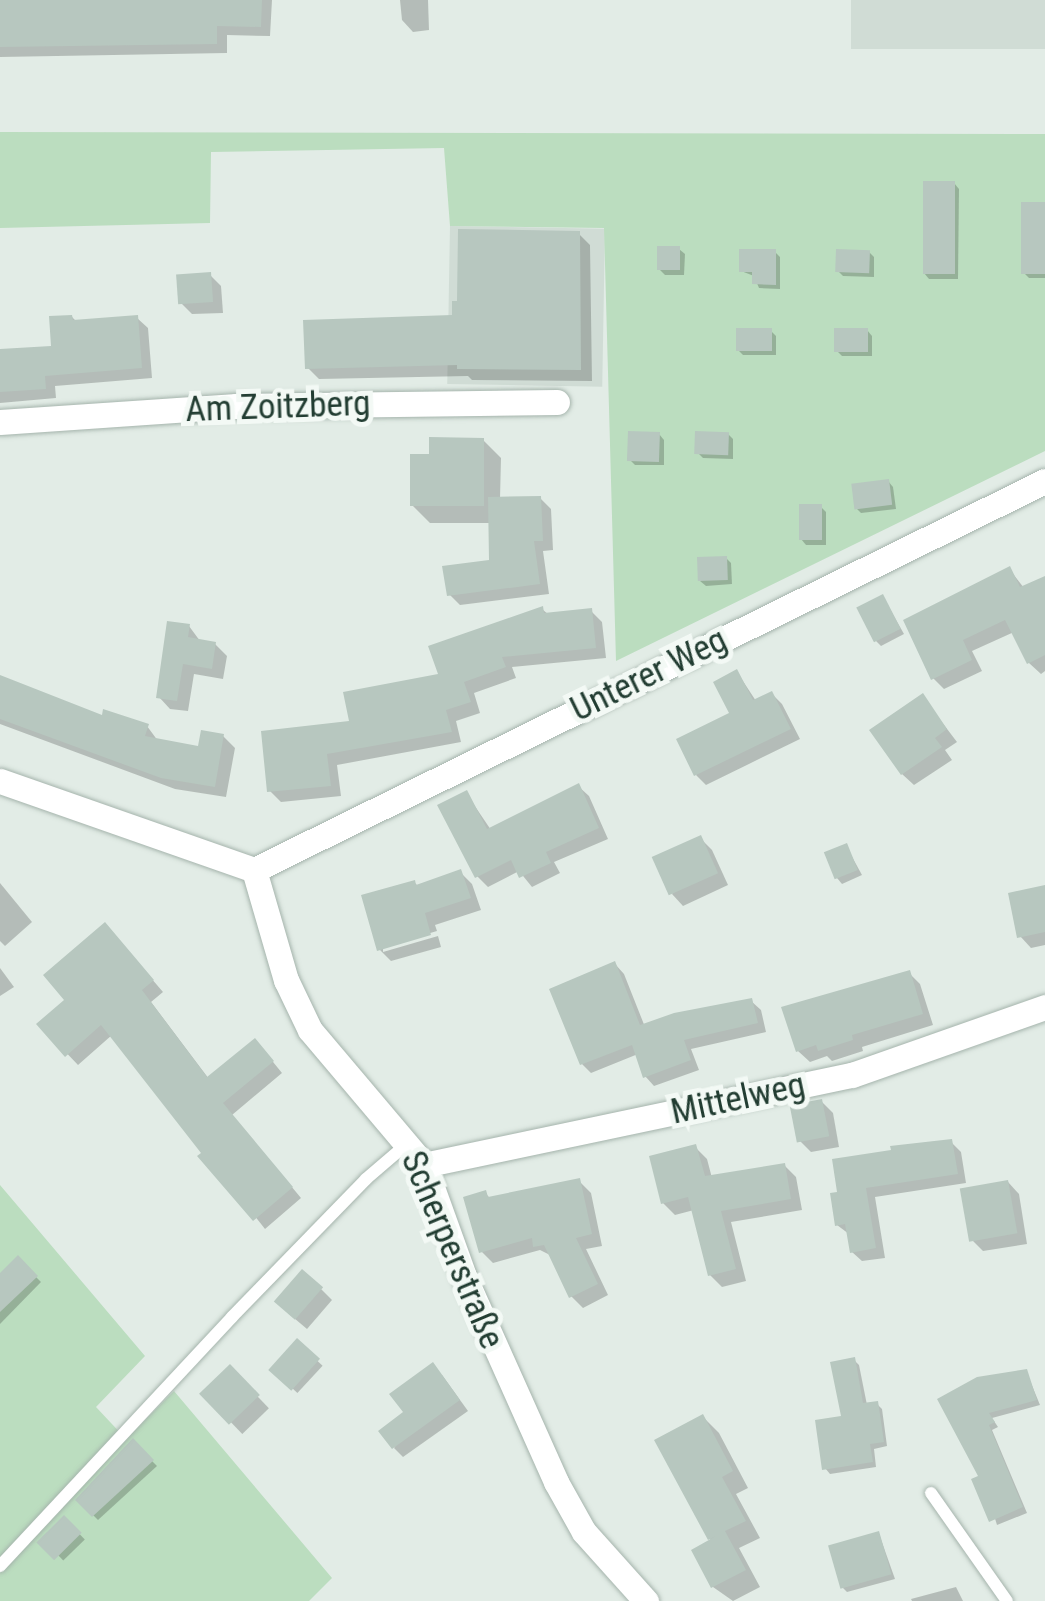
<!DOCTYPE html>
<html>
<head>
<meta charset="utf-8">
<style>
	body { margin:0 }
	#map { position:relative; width:1045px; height:1601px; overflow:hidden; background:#e2ece6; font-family:"Roboto Condensed",sans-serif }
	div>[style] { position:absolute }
	.built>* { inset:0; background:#d0dcd5; transform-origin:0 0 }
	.green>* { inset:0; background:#bbddbf }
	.shadow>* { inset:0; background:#0003; transform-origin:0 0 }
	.building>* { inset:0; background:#b7c7bf; transform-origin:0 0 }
	.roads { filter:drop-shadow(0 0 2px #a5b4ac) drop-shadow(0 0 2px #a5b4ac) }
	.lane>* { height:12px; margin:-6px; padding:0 6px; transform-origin:6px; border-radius:6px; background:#fff }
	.street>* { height:25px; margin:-12.5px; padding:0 12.5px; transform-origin:12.5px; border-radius:12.5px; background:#fff }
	span { translate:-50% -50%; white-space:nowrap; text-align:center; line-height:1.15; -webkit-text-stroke:10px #f3f9f5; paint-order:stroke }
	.street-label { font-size:35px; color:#223d32 }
</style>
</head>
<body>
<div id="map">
	<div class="built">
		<i style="left:851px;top:0;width:194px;height:49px"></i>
		<i style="left:450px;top:226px;width:155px;height:158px;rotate:1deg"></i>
	</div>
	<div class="green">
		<i style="clip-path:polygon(0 132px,1045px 134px,1045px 451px,616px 661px,604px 228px,450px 226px,444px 148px,211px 152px,210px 223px,0 228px)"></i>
		<i style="clip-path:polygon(0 1185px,145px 1356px,96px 1407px,126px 1439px,174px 1391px,332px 1578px,309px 1601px,0 1601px)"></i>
	</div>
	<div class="shadow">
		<i style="clip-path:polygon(0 0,272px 0,270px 36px,227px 35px,227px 53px,0 57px)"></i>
		<i style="clip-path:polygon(400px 0,428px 0,429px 30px,413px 32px,402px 20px)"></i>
		<i style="clip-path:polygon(954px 183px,959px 189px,958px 279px,929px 279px,924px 273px)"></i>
		<i style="clip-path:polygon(1045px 205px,1045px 278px,1029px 278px,1024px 273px)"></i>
		<i style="clip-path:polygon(579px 234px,590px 245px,592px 381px,472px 380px,468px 376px,319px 379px,307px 367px,454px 317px)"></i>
		<i style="clip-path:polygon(679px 249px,685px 254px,684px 275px,665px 275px,659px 269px)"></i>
		<i style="clip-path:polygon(775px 252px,780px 257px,780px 289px,759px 288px,754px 276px,741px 271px)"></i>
		<i style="clip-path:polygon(869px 252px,874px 257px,874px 277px,843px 276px,838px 271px)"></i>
		<i style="clip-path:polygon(210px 275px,221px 286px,223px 313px,192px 314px,181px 303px)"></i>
		<i style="clip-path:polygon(72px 317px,77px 322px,137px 318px,148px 328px,152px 378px,55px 386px,56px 398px,0 403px,0 352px,54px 348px)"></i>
		<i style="clip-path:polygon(867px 330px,872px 336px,872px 356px,842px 356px,837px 351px)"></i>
		<i style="clip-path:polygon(771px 331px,776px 336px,776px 355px,743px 355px,738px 350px)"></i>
		<i style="clip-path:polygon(659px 434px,664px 440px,664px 465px,635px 465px,630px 460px)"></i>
		<i style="clip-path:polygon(728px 434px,733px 439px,733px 459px,703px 458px,698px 453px)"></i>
		<i style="clip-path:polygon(483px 440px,501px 458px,500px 499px,540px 498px,551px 509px,553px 550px,543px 551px,549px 594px,460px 605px,449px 594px,492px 562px,491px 523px,430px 523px,412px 505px)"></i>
		<i style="clip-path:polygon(888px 481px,893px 487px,896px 509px,861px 513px,856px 508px)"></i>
		<i style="clip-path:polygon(821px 507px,826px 512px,826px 545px,806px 545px,801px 539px)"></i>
		<i style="clip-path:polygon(726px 558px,731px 563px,732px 584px,706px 586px,700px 581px)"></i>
		<i style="clip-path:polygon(1010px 570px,1024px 588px,1045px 578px,1045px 671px,1041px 674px,1029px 663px,1014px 632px,972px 651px,982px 671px,944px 689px,933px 678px)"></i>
		<i style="clip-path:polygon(883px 597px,904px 634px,881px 646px,876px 641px)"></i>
		<i style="clip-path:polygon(542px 609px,549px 615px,591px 611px,602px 622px,606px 658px,512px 667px,516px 678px,474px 693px,480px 713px,456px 721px,461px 742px,337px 765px,341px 796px,281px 802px,270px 791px,352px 724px,441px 676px)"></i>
		<i style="clip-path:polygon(189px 626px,200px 641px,215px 644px,227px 656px,223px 679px,194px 674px,188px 711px,170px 709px,159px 697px)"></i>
		<i style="clip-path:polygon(737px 672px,756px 701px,772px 694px,782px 704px,800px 739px,706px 785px,696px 775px,733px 715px)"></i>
		<i style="clip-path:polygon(0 677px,103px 718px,147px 726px,158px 741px,200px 749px,223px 736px,235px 748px,226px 797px,175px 789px,0 724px)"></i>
		<i style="clip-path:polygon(922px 696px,957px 742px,945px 750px,952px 760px,914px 785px,902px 774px)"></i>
		<i style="clip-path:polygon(578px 786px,589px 796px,608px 839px,554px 862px,560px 873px,532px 887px,519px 871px,488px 887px,477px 876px,466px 793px,491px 830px)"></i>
		<i style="clip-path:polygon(700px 838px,712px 850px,728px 885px,683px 906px,672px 894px)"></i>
		<i style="clip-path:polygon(846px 846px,862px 875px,842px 884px,837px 878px)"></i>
		<i style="clip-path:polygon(460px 872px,472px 884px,481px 910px,435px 925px,437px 931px,383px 947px,383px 952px,438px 936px,441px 947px,391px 961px,380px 950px,414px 882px,419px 887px)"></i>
		<i style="clip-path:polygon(0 883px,32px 922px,5px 946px,0 941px)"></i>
		<i style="clip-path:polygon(1045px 888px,1045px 945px,1031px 948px,1020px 936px)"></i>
		<i style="clip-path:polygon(115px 936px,163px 992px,151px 1002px,209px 1079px,265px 1052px,282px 1073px,232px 1115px,301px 1198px,265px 1229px,112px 1035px,78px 1065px,39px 1024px,68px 1000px)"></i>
		<i style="clip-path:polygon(615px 964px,624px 974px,645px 1027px,751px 1001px,761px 1010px,766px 1032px,691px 1049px,699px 1070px,654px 1086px,645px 1076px,638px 1054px,591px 1073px,582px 1064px)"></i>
		<i style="clip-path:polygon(0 968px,14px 987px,0 996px)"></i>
		<i style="clip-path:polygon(909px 973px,920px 984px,933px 1025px,862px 1047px,863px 1051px,832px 1061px,827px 1056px,810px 1062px,798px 1051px)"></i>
		<i style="clip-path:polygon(821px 1101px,833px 1113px,839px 1147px,811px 1152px,799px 1140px)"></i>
		<i style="clip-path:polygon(951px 1142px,961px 1152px,966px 1183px,875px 1197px,885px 1258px,862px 1261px,852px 1252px,849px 1234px,837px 1225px,833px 1195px)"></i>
		<i style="clip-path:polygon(695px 1147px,707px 1159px,712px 1178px,784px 1165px,796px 1177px,802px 1210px,731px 1222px,746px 1281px,722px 1287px,710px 1275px,694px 1210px,675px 1215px,663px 1203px)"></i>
		<i style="clip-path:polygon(579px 1181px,591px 1193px,602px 1246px,586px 1249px,608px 1295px,583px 1308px,571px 1296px,552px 1256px,540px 1250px,493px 1263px,481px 1251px,485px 1193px,491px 1199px)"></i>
		<i style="clip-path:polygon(1008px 1182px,1019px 1194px,1027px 1244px,983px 1251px,971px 1239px)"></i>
		<i style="clip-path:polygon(18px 1259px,41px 1282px,0 1324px,0 1277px)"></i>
		<i style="clip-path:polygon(321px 1289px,332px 1300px,307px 1329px,288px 1313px)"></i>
		<i style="left:297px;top:1342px;width:35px;height:37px;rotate:43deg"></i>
		<i style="clip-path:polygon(854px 1360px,859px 1365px,867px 1405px,877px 1404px,882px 1409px,887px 1446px,874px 1449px,876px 1467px,830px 1474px,825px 1468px,844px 1418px)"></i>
		<i style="left:230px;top:1368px;width:56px;height:37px;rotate:46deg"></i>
		<i style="clip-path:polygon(1026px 1371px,1040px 1405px,992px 1418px,998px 1427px,992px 1430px,1027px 1513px,997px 1525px,982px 1477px,940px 1400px)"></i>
		<i style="clip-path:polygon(442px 1375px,468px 1411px,403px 1457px,394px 1448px)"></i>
		<i style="clip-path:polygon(703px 1417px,719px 1433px,748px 1488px,736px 1494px,760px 1538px,739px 1548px,760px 1587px,733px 1601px,713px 1587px)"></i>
		<i style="clip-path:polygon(133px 1442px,157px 1466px,98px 1520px,78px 1500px)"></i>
		<i style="left:64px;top:1518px;width:30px;height:30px;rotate:46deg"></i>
		<i style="clip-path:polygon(879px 1534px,895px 1579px,847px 1592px,842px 1587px)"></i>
		<i style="clip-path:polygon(956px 1587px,963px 1601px,912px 1601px,911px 1599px)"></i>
	</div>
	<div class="building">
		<i style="clip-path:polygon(0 0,262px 0,261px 27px,217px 26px,217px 44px,0 47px)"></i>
		<i style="left:923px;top:181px;width:32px;height:93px"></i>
		<i style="left:1021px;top:202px;width:24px;height:72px"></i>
		<i style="clip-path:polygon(458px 229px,580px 231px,581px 370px,457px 369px,457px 365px,305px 369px,303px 320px,452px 315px,452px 301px,457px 301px)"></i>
		<i style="left:657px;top:246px;width:23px;height:24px"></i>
		<i style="clip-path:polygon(739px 249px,776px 249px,776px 285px,752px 284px,752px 272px,739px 272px)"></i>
		<i style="left:836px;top:249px;width:34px;height:23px;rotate:2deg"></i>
		<i style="left:211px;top:272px;width:30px;height:35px;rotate:86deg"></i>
		<i style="clip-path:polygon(72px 315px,73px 320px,138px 315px,142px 368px,45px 376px,46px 389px,0 392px,0 349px,51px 346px,49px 316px)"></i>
		<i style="left:736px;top:328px;width:36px;height:23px"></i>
		<i style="left:834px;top:328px;width:34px;height:24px"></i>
		<i style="left:628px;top:431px;width:32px;height:30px;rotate:2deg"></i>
		<i style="left:695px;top:431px;width:34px;height:23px;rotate:2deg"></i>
		<i style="clip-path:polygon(429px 437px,484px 438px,484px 506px,410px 506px,410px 454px,429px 454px)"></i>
		<i style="left:889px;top:479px;width:26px;height:38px;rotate:83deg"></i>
		<i style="clip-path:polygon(541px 496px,543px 541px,534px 541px,540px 584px,447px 596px,442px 566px,489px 560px,488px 497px)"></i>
		<i style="left:799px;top:504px;width:23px;height:36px"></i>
		<i style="left:727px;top:556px;width:24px;height:30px;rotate:88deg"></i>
		<i style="clip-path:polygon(1010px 566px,1020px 587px,1045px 576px,1045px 655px,1027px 664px,1005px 620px,963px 640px,972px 660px,931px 680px,903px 620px)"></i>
		<i style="left:883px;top:594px;width:39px;height:30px;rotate:63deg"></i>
		<i style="clip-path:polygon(543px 606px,544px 613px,592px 608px,596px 648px,502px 657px,506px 667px,464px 682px,471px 702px,446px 710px,452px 732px,327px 754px,331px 786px,267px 792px,261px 731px,349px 721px,343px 692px,438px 674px,428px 646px)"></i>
		<i style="clip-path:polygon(167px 621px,190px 624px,188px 637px,216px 642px,212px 669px,183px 664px,177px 701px,156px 698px)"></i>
		<i style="clip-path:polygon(737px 669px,753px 700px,772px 691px,791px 729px,694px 776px,676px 739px,729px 713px,713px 682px)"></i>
		<i style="clip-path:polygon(0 675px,102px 715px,103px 709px,149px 724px,145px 736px,198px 746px,201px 730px,224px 734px,215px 787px,161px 778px,0 719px)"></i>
		<i style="clip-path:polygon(923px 693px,947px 729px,935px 738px,942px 747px,901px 775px,869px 730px)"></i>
		<i style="clip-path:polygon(579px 783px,599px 828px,546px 852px,551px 863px,519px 878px,511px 860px,475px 878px,437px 805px,467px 790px,487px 829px)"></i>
		<i style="left:701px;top:835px;width:42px;height:54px;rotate:66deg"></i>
		<i style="left:847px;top:843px;width:29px;height:25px;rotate:68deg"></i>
		<i style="clip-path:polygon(461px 869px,471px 898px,425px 913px,431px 935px,377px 951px,361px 895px,415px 880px,416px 885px)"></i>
		<i style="clip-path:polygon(1045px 885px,1045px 932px,1017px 938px,1008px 893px)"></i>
		<i style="clip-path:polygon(105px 922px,154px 980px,142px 990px,207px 1077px,255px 1038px,274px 1061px,223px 1103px,293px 1187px,253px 1221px,197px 1156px,201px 1153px,101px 1025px,65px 1057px,36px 1024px,64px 1000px,43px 975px)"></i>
		<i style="clip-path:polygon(615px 961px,640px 1025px,674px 1013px,752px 998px,758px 1023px,684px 1040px,691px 1060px,643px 1078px,632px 1045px,580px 1065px,549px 989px)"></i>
		<i style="clip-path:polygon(910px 970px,923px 1014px,852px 1035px,853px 1040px,818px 1051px,816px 1045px,796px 1052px,781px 1007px)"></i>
		<i style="left:822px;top:1099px;width:38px;height:33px;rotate:79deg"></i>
		<i style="clip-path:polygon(952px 1139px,958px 1174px,866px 1188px,876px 1248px,850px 1253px,845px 1224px,835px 1226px,830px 1193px,837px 1192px,832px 1159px,891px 1150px,890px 1146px)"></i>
		<i style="clip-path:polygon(696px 1144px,705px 1176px,785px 1163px,791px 1199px,721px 1211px,736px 1269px,708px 1276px,688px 1197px,661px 1204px,649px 1156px)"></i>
		<i style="clip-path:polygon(580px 1178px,592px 1234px,576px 1238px,598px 1284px,569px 1298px,544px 1245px,533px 1247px,532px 1238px,479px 1253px,463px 1197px,486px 1190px,488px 1197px)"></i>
		<i style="left:1008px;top:1180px;width:54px;height:49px;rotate:80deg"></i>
		<i style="clip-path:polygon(18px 1255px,38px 1276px,0 1312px,0 1273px)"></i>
		<i style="left:302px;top:1269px;width:28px;height:43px;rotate:41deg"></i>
		<i style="left:297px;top:1338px;width:31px;height:43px;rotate:42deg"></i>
		<i style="clip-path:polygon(855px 1357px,863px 1403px,878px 1401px,884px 1442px,870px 1444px,873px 1462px,822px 1470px,815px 1420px,841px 1416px,830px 1362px)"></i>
		<i style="clip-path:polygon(433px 1362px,460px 1400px,392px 1449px,378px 1431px,403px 1412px,389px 1394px)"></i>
		<i style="left:230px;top:1364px;width:43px;height:43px;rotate:46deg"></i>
		<i style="clip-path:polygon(1027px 1369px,1037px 1400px,989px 1413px,995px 1422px,989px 1425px,1023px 1507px,989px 1522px,971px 1479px,978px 1476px,937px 1399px,977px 1377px)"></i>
		<i style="clip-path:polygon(703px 1414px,733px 1471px,722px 1477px,746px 1521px,725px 1531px,746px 1570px,711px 1588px,691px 1550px,716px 1536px,708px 1540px,654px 1440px)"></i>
		<i style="clip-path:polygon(133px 1438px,154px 1460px,92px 1517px,75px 1500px)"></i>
		<i style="left:64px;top:1515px;width:25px;height:39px;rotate:45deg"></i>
		<i style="left:879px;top:1531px;width:45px;height:53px;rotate:74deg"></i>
	</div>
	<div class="roads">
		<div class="lane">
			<i style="left:931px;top:1493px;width:132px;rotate:54.9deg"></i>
			<i style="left:0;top:1566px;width:340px;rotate:-47deg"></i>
			<i style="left:232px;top:1317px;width:192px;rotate:-45.8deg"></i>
			<i style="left:366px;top:1179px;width:55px;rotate:-40.6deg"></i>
		</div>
		<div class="street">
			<i style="left:0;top:422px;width:237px;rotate:-3.9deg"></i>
			<i style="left:236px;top:406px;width:321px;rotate:-0.7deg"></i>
			<i style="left:0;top:781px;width:269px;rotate:19.3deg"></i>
			<i style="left:254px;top:870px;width:115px;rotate:73.8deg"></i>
			<i style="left:286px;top:980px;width:55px;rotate:64.4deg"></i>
			<i style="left:310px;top:1030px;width:177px;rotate:49.8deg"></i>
			<i style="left:424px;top:1165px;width:118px;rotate:70.2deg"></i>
			<i style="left:464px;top:1276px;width:226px;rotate:65.9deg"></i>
			<i style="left:556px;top:1482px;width:57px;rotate:60.8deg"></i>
			<i style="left:584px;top:1532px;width:93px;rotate:48.1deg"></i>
			<i style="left:254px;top:870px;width:881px;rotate:-26.19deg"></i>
			<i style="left:424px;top:1165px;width:437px;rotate:-11.9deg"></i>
			<i style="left:852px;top:1075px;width:205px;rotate:-19.4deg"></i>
		</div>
	</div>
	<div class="street-label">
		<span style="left:278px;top:407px;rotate:-2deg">Am Zoitzberg</span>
		<span style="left:649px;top:675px;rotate:-26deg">Unterer Weg</span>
		<span style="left:738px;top:1099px;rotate:-12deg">Mittelweg</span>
		<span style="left:452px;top:1250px;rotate:67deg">Scherperstraße</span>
	</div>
</div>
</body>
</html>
